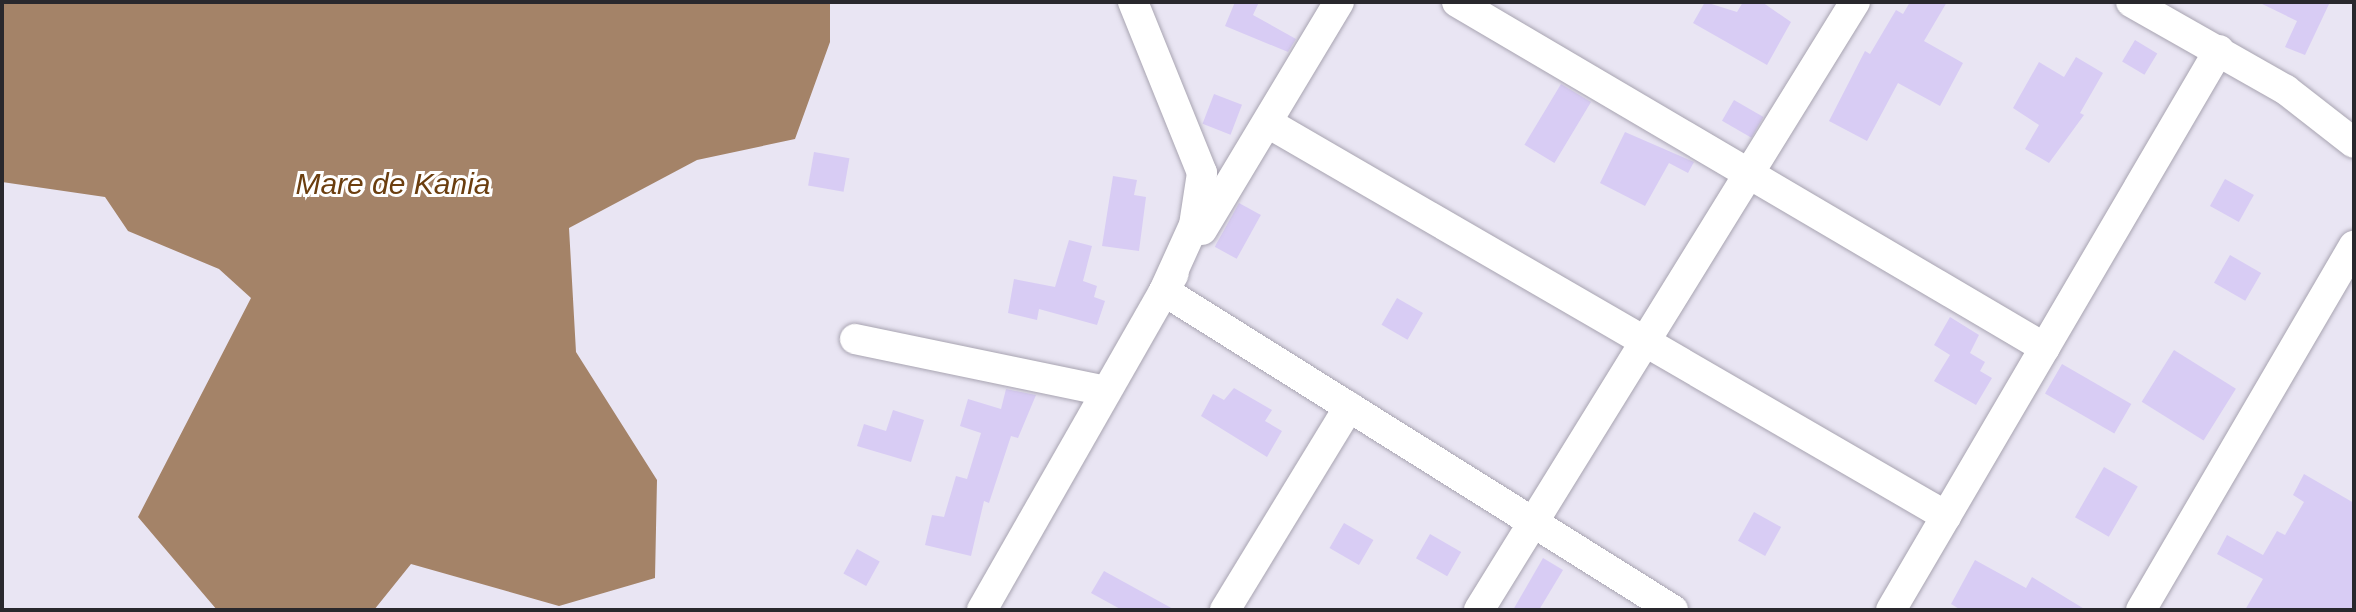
<!DOCTYPE html>
<html>
<head>
<meta charset="utf-8">
<style>
	body { margin:0 }
	#map { position:relative; width:2356px; height:612px; overflow:hidden; background:#e9e5f3; font-family:Helvetica,sans-serif }
	div>[style] { position:absolute }
	.water>* { inset:0; background:#a48368 }
	.building>* { inset:0; background:#d8ccf4; transform-origin:0 0 }
	.roads { filter:drop-shadow(0 0 2px #a8a4b1) drop-shadow(0 0 2px #a8a4b1) }
	.street>* { height:30px; margin:-15px; padding:0 15px; transform-origin:15px; border-radius:15px; background:#fff }
	span { translate:-50% -50%; white-space:nowrap; text-align:center; line-height:1.15; -webkit-text-stroke:6px #fff; paint-order:stroke }
	.water-label { font-size:30px; color:#6b3e0f; font-style:italic }
	.frame { position:absolute; inset:0; border:4px solid #29282d; pointer-events:none }
</style>
</head>
<body>
<div id="map">
	<div class="water">
		<i style="clip-path:polygon(2px 2px,830px 2px,830px 42px,795px 139px,697px 160px,569px 228px,576px 352px,657px 480px,655px 578px,559px 606px,411px 564px,374px 610px,217px 610px,138px 517px,251px 298px,219px 269px,128px 231px,105px 197px,2px 182px)"></i>
	</div>
	<div class="building">
		<i style="clip-path:polygon(1235px 2px,1259px 2px,1253px 15px,1296px 39px,1288px 52px,1225px 26px)"></i>
		<i style="clip-path:polygon(1705px 2px,1737px 12px,1743px 2px,1762px 2px,1791px 22px,1767px 65px,1693px 23px)"></i>
		<i style="clip-path:polygon(1910px 2px,1947px 2px,1924px 41px,1963px 63px,1940px 106px,1898px 83px,1867px 141px,1829px 121px,1865px 51px,1870px 54px,1896px 10px,1903px 14px)"></i>
		<i style="clip-path:polygon(2258px 2px,2330px 2px,2305px 55px,2285px 47px,2297px 21px)"></i>
		<i style="left:2135px;top:40px;width:26px;height:25px;rotate:31deg"></i>
		<i style="clip-path:polygon(2076px 57px,2103px 73px,2080px 113px,2084px 115px,2049px 163px,2025px 149px,2039px 125px,2013px 108px,2039px 62px,2064px 77px)"></i>
		<i style="left:1561px;top:84px;width:35px;height:71px;rotate:31deg"></i>
		<i style="left:1214px;top:94px;width:30px;height:32px;rotate:21deg"></i>
		<i style="left:1734px;top:100px;width:34px;height:24px;rotate:30deg"></i>
		<i style="clip-path:polygon(1625px 132px,1694px 162px,1688px 173px,1669px 163px,1645px 206px,1600px 183px)"></i>
		<i style="left:814px;top:152px;width:36px;height:34px;rotate:10deg"></i>
		<i style="clip-path:polygon(1113px 176px,1137px 180px,1134px 195px,1146px 197px,1139px 251px,1102px 246px)"></i>
		<i style="left:2225px;top:179px;width:33px;height:31px;rotate:29deg"></i>
		<i style="left:1239px;top:203px;width:25px;height:50px;rotate:29deg"></i>
		<i style="clip-path:polygon(1069px 240px,1092px 246px,1083px 281px,1097px 286px,1094px 297px,1105px 301px,1097px 325px,1039px 309px,1037px 320px,1008px 313px,1014px 279px,1055px 287px)"></i>
		<i style="left:2230px;top:255px;width:36px;height:32px;rotate:30deg"></i>
		<i style="left:1397px;top:298px;width:30px;height:31px;rotate:30deg"></i>
		<i style="clip-path:polygon(1950px 317px,1979px 335px,1970px 353px,1985px 362px,1980px 371px,1992px 378px,1976px 405px,1934px 381px,1950px 355px,1934px 345px)"></i>
		<i style="left:2174px;top:350px;width:73px;height:61px;rotate:32deg"></i>
		<i style="left:2062px;top:364px;width:80px;height:34px;rotate:30deg"></i>
		<i style="clip-path:polygon(1234px 388px,1272px 410px,1265px 421px,1282px 431px,1267px 457px,1201px 416px,1213px 394px,1224px 400px)"></i>
		<i style="clip-path:polygon(1006px 389px,1036px 395px,1018px 438px,1011px 436px,989px 503px,984px 501px,971px 556px,925px 545px,932px 515px,944px 517px,956px 476px,967px 479px,981px 433px,960px 426px,968px 399px,1001px 409px)"></i>
		<i style="clip-path:polygon(893px 410px,924px 420px,911px 462px,857px 446px,864px 424px,886px 431px)"></i>
		<i style="left:2104px;top:467px;width:39px;height:58px;rotate:30deg"></i>
		<i style="clip-path:polygon(2304px 474px,2354px 503px,2354px 610px,2245px 610px,2263px 579px,2217px 554px,2227px 535px,2263px 555px,2277px 531px,2285px 535px,2304px 502px,2293px 495px)"></i>
		<i style="left:1754px;top:512px;width:31px;height:33px;rotate:29deg"></i>
		<i style="left:1344px;top:523px;width:34px;height:29px;rotate:30deg"></i>
		<i style="left:1430px;top:534px;width:36px;height:28px;rotate:30deg"></i>
		<i style="left:857px;top:549px;width:26px;height:28px;rotate:29deg"></i>
		<i style="clip-path:polygon(1543px 558px,1563px 570px,1539px 610px,1513px 610px)"></i>
		<i style="clip-path:polygon(1975px 560px,2026px 588px,2032px 577px,2086px 610px,1961px 610px,1951px 604px)"></i>
		<i style="clip-path:polygon(1104px 571px,1175px 610px,1122px 610px,1091px 593px)"></i>
	</div>
	<div class="roads">
		<div class="street">
			<i style="left:1133px;top:2px;width:184px;rotate:68deg"></i>
			<i style="left:1202px;top:173px;width:53px;rotate:98.7deg"></i>
			<i style="left:1194px;top:225px;width:72px;rotate:114.4deg"></i>
			<i style="left:1164px;top:291px;width:601px;rotate:32.08deg"></i>
			<i style="left:1457px;top:2px;width:682px;rotate:30.47deg"></i>
			<i style="left:2131px;top:2px;width:178px;rotate:29.6deg"></i>
			<i style="left:2286px;top:90px;width:86px;rotate:37.9deg"></i>
			<i style="left:1268px;top:123px;width:784px;rotate:30.1deg"></i>
			<i style="left:1202px;top:230px;width:266px;rotate:-59deg"></i>
			<i style="left:855px;top:339px;width:256px;rotate:11.7deg"></i>
			<i style="left:982px;top:610px;width:387px;rotate:-60.3deg"></i>
			<i style="left:1225px;top:610px;width:238px;rotate:-58.6deg"></i>
			<i style="left:1479px;top:610px;width:715px;rotate:-58.27deg"></i>
			<i style="left:1891px;top:610px;width:649px;rotate:-59.64deg"></i>
			<i style="left:2141px;top:610px;width:422px;rotate:-59.7deg"></i>
		</div>
	</div>
	<div class="water-label">
		<span style="left:393px;top:184px">Mare de Kania</span>
	</div>
	<div class="frame"></div>
</div>
</body>
</html>
